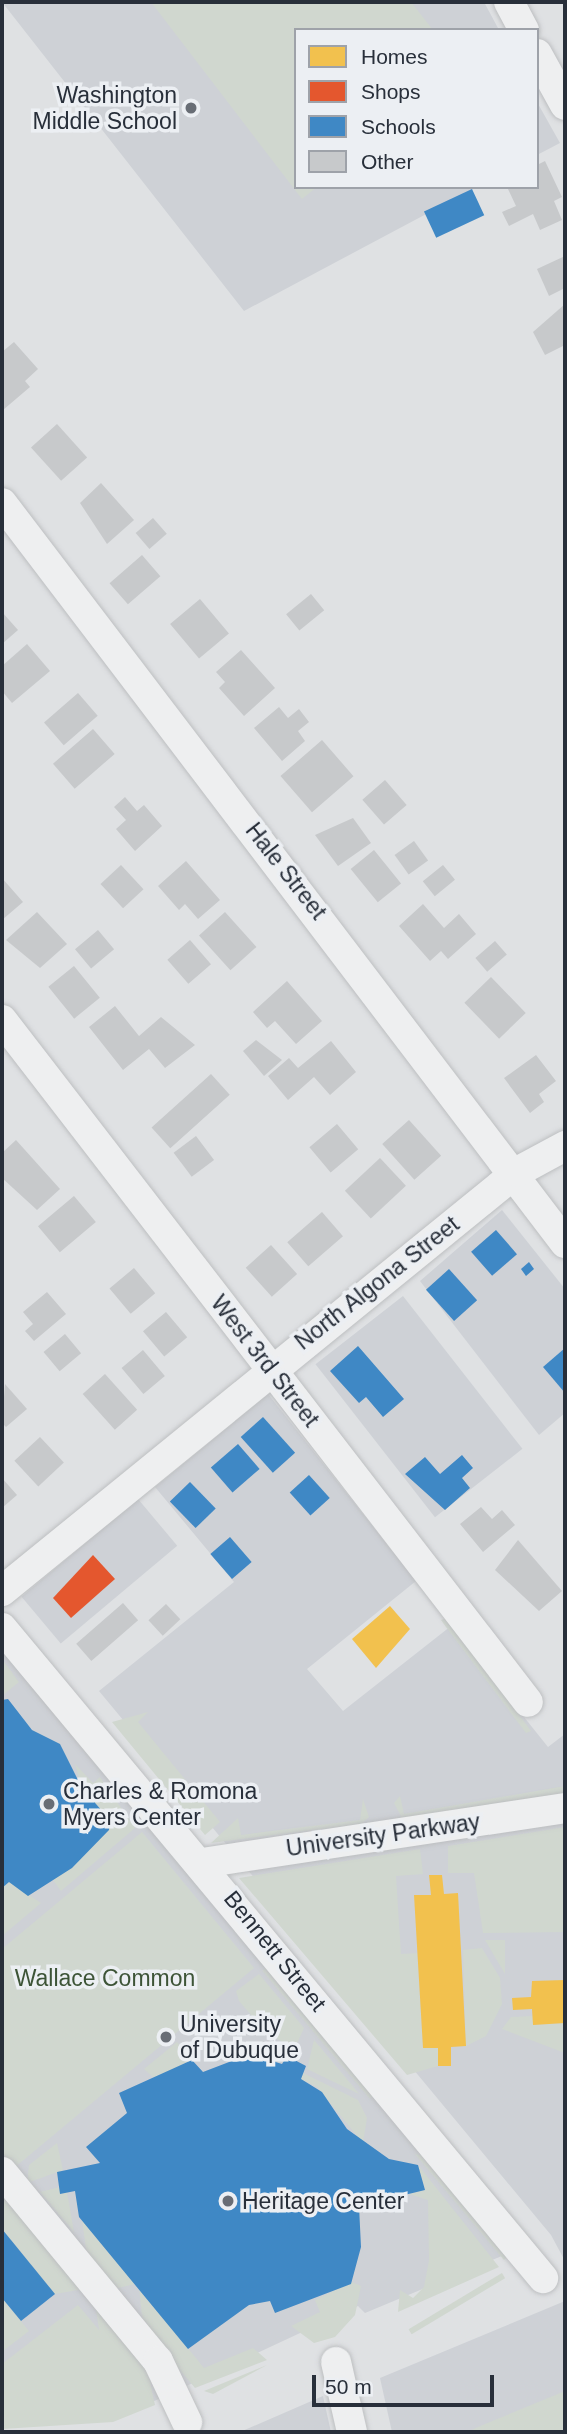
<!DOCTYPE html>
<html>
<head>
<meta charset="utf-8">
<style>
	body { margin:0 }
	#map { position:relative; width:567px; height:2434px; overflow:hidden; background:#dfe1e3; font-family:Arial,sans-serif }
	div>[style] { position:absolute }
	.built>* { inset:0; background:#ced1d6; transform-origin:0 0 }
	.green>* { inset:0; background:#d0d7cf; transform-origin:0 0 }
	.homes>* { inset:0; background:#f2c14e }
	.shops>* { inset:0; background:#e4572e }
	.schools>* { inset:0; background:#3f88c5; transform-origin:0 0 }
	.building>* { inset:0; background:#c7c9cb; transform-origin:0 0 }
	.roads { filter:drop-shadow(0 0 2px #bdbfc1) drop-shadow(0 0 2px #bdbfc1) }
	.street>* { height:30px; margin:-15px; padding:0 15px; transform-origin:15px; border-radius:15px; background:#eeeff0 }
	.dots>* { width:19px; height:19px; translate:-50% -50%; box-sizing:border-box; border:4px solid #eceff3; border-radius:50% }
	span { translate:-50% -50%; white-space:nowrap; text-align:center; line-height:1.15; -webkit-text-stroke:7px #eceff3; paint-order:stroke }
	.poi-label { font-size:23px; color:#282f3a }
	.right { translate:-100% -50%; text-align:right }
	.left { translate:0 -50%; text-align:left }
	.street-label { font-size:23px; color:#282f3a }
	.park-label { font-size:23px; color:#3d5437 }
	.frame { position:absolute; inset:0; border:4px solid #282f3a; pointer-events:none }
	.legend { position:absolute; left:294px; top:28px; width:245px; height:161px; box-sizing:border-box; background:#eceff3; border:2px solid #9ea2a9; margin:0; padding:9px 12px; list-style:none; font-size:21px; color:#282f3a }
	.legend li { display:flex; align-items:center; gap:14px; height:35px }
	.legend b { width:35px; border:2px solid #9ea2a9 }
	.scale { position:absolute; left:312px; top:2375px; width:182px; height:32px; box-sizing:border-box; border:4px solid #282f3a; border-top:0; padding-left:9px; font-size:21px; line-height:24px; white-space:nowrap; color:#282f3a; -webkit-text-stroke:5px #eceff3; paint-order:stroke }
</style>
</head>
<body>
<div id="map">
	<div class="built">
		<i style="clip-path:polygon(2px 2px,484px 2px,499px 30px,296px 30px,296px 187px,477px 187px,244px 311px)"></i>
		<i style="clip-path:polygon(537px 102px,560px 143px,537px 155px)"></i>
		<i style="clip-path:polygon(502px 1210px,565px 1289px,565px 1413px,539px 1435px,420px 1281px)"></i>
		<i style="left:403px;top:1296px;width:194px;height:111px;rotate:52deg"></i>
		<i style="clip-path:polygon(268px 1394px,416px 1581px,307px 1669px,343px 1711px,451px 1626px,548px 1747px,565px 1734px,565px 2261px,551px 2235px,99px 1691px,234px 1582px,155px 1487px)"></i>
		<i style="left:138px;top:1499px;width:61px;height:152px;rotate:50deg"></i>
		<i style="clip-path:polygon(2px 1644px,509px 2253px,365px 2313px,358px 2306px,135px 2410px,2px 2426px)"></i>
		<i style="clip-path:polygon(565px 2301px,565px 2432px,392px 2432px,380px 2378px)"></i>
		<i style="clip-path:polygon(323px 2396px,331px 2432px,239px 2432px,240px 2432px)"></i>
	</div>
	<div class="green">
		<i style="clip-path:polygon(151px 2px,411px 2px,433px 30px,296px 30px,296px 187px,317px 187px,302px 199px)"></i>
		<i style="clip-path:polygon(447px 1618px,499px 1687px,531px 1731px,526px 1733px,446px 1627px,441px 1620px)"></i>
		<i style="clip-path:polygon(2px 1659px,19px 1682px,2px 1696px)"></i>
		<i style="clip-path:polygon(148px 1712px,138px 1722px,220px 1822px,205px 1835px,112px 1722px)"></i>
		<i style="clip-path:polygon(75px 1764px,93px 1783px,100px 1777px,135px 1828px,61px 1891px,51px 1877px,72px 1868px,109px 1820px,82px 1788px)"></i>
		<i style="clip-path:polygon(565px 1786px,565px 1795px,402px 1818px,394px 1803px,400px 1796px,404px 1814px)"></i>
		<i style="clip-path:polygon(363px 1799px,369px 1817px,361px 1824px,211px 1843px,238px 1818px,241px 1835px,360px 1820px)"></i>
		<i style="clip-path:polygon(565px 1827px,565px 1932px,483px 1933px,474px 1873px,448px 1873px,448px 1846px)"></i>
		<i style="clip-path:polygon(142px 1832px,254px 1968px,14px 2168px,2px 2152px,2px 1949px)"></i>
		<i style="clip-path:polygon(420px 1849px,423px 1874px,396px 1876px,401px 1954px,417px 1953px,423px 2047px,438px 2048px,438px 2066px,407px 2075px,239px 1878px)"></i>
		<i style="clip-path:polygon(9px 1882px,41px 1903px,2px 1936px,2px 1888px)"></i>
		<i style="clip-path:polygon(485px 1940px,505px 1940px,505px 1974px)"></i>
		<i style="clip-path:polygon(482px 1948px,500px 1978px,502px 2004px,486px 2036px,466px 2046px,463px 1950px)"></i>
		<i style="left:267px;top:1967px;width:167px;height:6px;rotate:50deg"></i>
		<i style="clip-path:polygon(259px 1974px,304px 2028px,294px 2050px,263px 2029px,239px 2001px,236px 1991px)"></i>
		<i style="clip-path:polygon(533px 2016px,533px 2025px,565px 2023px,565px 2053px,502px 2029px,511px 2017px)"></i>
		<i style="clip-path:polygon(314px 2040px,351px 2084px,359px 2094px,307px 2069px)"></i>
		<i style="clip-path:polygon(177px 2042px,192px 2060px,154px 2078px,144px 2069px)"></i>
		<i style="clip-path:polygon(303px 2073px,358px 2100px,367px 2118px,363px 2143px,317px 2087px,301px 2079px)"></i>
		<i style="clip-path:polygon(57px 2143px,63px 2170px,27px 2183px,29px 2165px)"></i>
		<i style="clip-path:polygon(415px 2154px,425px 2156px,508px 2256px,504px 2260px)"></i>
		<i style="clip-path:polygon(418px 2165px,499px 2267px,398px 2312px,400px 2290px,413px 2298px,424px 2287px,429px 2260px,428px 2200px,409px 2194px,425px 2190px)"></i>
		<i style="clip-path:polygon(60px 2187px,67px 2192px,74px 2232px,40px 2192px)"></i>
		<i style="clip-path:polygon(10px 2199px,84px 2289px,55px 2294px,2px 2229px,2px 2200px)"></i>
		<i style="clip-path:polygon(82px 2220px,135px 2284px,114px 2289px,87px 2256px)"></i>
		<i style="left:502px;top:2273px;width:6px;height:109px;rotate:59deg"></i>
		<i style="clip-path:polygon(352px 2282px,361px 2286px,355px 2315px,335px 2337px,314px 2343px,291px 2326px,320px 2312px,315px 2300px)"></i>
		<i style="clip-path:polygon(139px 2288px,204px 2368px,253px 2348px,267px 2360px,195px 2388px,143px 2326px)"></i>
		<i style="clip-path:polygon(2px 2298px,29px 2331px,3px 2351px,2px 2351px)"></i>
		<i style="clip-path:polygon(95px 2302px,147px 2368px,155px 2405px,113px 2422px,2px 2429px,2px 2364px,78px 2305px,99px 2330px)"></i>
		<i style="clip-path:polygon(267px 2365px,213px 2394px,204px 2391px)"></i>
		<i style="clip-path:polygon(565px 2391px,565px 2432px,468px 2432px,478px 2427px)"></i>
	</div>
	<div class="homes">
		<i style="clip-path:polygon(390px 1606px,410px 1629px,376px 1668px,352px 1639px)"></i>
		<i style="clip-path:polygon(429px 1875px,442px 1875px,444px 1894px,458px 1893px,466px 2046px,451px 2047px,451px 2066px,438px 2066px,438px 2048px,423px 2048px,414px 1895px,431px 1895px)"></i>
		<i style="clip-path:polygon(565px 1980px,565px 2023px,533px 2025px,532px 2009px,513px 2010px,512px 1998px,531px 1997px,532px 1981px)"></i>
	</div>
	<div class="shops">
		<i style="clip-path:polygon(93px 1555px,115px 1579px,71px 1618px,53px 1598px)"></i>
	</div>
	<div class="schools">
		<i style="left:472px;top:189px;width:29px;height:53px;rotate:65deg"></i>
		<i style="left:496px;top:1230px;width:32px;height:33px;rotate:49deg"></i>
		<i style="clip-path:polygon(529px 1262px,534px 1269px,526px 1276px,521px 1269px)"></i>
		<i style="left:449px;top:1269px;width:42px;height:31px;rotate:48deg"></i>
		<i style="clip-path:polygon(358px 1346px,404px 1399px,383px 1417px,366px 1397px,359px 1403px,330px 1371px)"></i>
		<i style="clip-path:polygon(565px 1348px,565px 1393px,543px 1367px)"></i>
		<i style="left:263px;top:1417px;width:48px;height:30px;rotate:48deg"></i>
		<i style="left:238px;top:1444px;width:33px;height:36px;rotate:49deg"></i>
		<i style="clip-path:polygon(462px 1455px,473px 1468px,462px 1478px,470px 1488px,445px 1510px,405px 1474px,425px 1457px,440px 1474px)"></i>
		<i style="left:309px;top:1475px;width:31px;height:26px;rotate:48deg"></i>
		<i style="left:190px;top:1482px;width:37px;height:28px;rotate:46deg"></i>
		<i style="left:230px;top:1537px;width:33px;height:26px;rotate:49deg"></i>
		<i style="clip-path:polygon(8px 1699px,32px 1730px,60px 1744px,82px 1788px,110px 1820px,109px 1830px,72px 1868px,28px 1896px,9px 1882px,2px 1888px,2px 1700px)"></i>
		<i style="clip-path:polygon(250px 2054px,282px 2064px,287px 2056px,306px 2066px,301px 2079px,322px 2092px,347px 2129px,389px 2159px,418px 2165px,425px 2190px,359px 2206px,361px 2247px,351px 2284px,275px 2313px,270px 2301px,249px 2305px,188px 2349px,79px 2217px,75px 2191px,60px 2194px,57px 2172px,100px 2163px,86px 2147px,127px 2113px,119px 2093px,192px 2060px,203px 2072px)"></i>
		<i style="clip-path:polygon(2px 2229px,55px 2294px,21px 2321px,2px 2298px)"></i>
	</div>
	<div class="building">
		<i style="clip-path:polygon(545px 161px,562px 197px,554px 201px,562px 220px,540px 230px,533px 214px,509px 226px,502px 212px,516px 206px,507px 187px,537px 187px,537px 165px)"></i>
		<i style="clip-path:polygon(565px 256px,565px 288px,549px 296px,537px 269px)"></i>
		<i style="clip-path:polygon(565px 304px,565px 345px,545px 355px,533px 332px)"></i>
		<i style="clip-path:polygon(14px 342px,38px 369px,25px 381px,30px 387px,3px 410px,2px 352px)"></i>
		<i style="left:57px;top:424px;width:45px;height:35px;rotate:48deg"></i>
		<i style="clip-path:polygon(101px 483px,134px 520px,107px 544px,80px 503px)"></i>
		<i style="left:153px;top:518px;width:21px;height:23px;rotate:49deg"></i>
		<i style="left:142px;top:555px;width:28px;height:43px;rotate:49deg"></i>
		<i style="left:311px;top:594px;width:21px;height:32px;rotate:51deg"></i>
		<i style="left:200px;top:599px;width:45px;height:39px;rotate:50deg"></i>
		<i style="clip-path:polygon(2px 612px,18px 630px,2px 644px)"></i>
		<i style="clip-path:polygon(27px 644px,50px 671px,12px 703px,2px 691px,2px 666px)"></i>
		<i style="clip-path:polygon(241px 650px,275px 688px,244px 716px,219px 688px,225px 682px,216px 672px)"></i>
		<i style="left:78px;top:693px;width:30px;height:45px;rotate:49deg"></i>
		<i style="clip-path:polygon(279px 707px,288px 718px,299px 709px,309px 722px,298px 731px,305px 741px,282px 761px,254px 728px)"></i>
		<i style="left:93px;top:729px;width:33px;height:53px;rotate:49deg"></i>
		<i style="left:322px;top:740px;width:48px;height:55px;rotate:49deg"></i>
		<i style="left:385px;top:780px;width:33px;height:30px;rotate:49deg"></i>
		<i style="clip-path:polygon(125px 797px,137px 811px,144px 805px,162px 826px,135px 851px,116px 829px,126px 820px,114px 807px)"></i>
		<i style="clip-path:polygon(353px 818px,371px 843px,338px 866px,315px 835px)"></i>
		<i style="left:414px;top:841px;width:24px;height:24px;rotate:54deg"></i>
		<i style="left:374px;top:850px;width:43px;height:30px;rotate:51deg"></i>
		<i style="clip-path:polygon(186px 861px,220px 900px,198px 919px,185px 904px,179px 910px,158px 886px)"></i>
		<i style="left:121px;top:865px;width:33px;height:28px;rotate:47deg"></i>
		<i style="left:443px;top:865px;width:19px;height:26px;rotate:51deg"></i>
		<i style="clip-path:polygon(2px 878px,23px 902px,2px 920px)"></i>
		<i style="clip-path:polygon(423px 904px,444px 928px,459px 914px,476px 934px,448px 959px,441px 951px,430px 961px,399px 926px)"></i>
		<i style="clip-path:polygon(37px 912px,67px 944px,40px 968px,6px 940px)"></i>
		<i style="left:225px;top:912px;width:47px;height:35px;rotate:48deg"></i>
		<i style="left:98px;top:930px;width:25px;height:30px;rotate:50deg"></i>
		<i style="left:190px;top:940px;width:32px;height:30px;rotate:49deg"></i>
		<i style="left:495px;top:941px;width:18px;height:26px;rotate:49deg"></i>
		<i style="left:74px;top:966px;width:41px;height:33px;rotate:51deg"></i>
		<i style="left:491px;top:977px;width:50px;height:37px;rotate:46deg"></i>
		<i style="clip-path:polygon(287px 981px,322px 1021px,296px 1044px,275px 1021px,267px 1028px,253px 1012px)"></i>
		<i style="clip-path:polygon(115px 1006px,139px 1036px,161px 1017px,195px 1045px,165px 1068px,149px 1049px,123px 1070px,89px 1027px)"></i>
		<i style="clip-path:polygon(256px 1040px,282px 1060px,264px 1076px,243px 1051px)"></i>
		<i style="clip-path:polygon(331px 1041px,356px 1072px,330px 1095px,314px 1077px,288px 1100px,268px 1076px,289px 1058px,298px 1068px)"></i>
		<i style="clip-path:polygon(536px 1055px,556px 1081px,539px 1094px,544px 1102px,530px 1113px,504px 1078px)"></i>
		<i style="left:211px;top:1074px;width:28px;height:80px;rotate:48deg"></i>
		<i style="left:409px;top:1120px;width:48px;height:36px;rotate:48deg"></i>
		<i style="left:337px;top:1124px;width:33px;height:36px;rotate:50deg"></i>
		<i style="left:196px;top:1136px;width:30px;height:28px;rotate:53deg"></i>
		<i style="clip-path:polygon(16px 1140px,60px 1189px,37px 1210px,2px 1178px,2px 1153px)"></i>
		<i style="left:380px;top:1158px;width:38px;height:48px;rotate:47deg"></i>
		<i style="left:74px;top:1196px;width:34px;height:47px;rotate:50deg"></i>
		<i style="left:322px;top:1212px;width:32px;height:46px;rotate:49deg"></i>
		<i style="left:271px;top:1245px;width:39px;height:34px;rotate:48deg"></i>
		<i style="left:134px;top:1268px;width:33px;height:32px;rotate:50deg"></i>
		<i style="clip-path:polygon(47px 1292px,66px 1314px,34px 1341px,25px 1331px,33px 1324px,23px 1312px)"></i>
		<i style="left:166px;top:1312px;width:33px;height:30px;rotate:50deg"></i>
		<i style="left:65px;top:1334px;width:25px;height:28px;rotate:50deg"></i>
		<i style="left:143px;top:1350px;width:34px;height:28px;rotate:50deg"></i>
		<i style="left:105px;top:1374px;width:48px;height:30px;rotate:48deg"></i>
		<i style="clip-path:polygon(5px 1384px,27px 1409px,6px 1427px,2px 1423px)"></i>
		<i style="left:40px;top:1437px;width:35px;height:35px;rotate:47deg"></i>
		<i style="clip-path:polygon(2px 1478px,17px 1495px,2px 1508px)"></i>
		<i style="clip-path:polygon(481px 1507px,492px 1519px,502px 1510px,515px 1525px,483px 1552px,460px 1524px)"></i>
		<i style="clip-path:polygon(518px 1540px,562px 1591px,539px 1611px,495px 1570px)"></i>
		<i style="left:123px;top:1603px;width:23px;height:62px;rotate:49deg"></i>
		<i style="left:166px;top:1604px;width:21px;height:24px;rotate:47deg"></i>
	</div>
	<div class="roads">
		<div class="street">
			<i style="left:509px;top:2px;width:32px;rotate:62deg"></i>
			<i style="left:537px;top:54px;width:58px;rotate:61.2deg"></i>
			<i style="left:2px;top:503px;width:930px;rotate:52.74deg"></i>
			<i style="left:2px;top:1020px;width:861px;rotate:52.36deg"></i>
			<i style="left:2px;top:1591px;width:664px;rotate:-39.13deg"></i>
			<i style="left:517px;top:1172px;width:55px;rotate:-28.4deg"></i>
			<i style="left:2px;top:1628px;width:846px;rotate:50.23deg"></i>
			<i style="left:202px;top:1863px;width:367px;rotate:-8.6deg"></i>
			<i style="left:2px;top:2172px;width:245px;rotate:50.5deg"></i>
			<i style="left:158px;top:2361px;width:68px;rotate:64.6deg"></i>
			<i style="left:336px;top:2362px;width:72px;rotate:77.1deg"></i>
		</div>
	</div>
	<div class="dots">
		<i style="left:191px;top:108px;background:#686d75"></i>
		<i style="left:49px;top:1804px;background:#686d75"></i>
		<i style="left:166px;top:2037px;background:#686d75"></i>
		<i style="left:228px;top:2201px;background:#686d75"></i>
	</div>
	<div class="poi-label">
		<span class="right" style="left:177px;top:108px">Washington<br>Middle School</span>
		<span class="left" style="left:63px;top:1804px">Charles &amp; Romona<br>Myers Center</span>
		<span class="left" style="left:180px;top:2037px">University<br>of Dubuque</span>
		<span class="left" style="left:242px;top:2201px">Heritage Center</span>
	</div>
	<div class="street-label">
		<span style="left:286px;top:871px;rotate:52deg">Hale Street</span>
		<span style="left:377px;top:1283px;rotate:-38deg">North Algona Street</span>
		<span style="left:265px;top:1361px;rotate:52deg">West 3rd Street</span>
		<span style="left:383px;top:1835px;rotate:-8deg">University Parkway</span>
		<span style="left:275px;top:1951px;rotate:51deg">Bennett Street</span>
	</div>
	<div class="park-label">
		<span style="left:105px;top:1978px">Wallace Common</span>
	</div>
	<div class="frame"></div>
	<ul class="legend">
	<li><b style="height:19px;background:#f2c14e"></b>Homes</li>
	<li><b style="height:19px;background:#e4572e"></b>Shops</li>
	<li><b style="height:19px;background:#3f88c5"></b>Schools</li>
	<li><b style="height:19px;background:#c7c9cb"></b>Other</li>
	</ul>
	<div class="scale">50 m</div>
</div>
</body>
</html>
